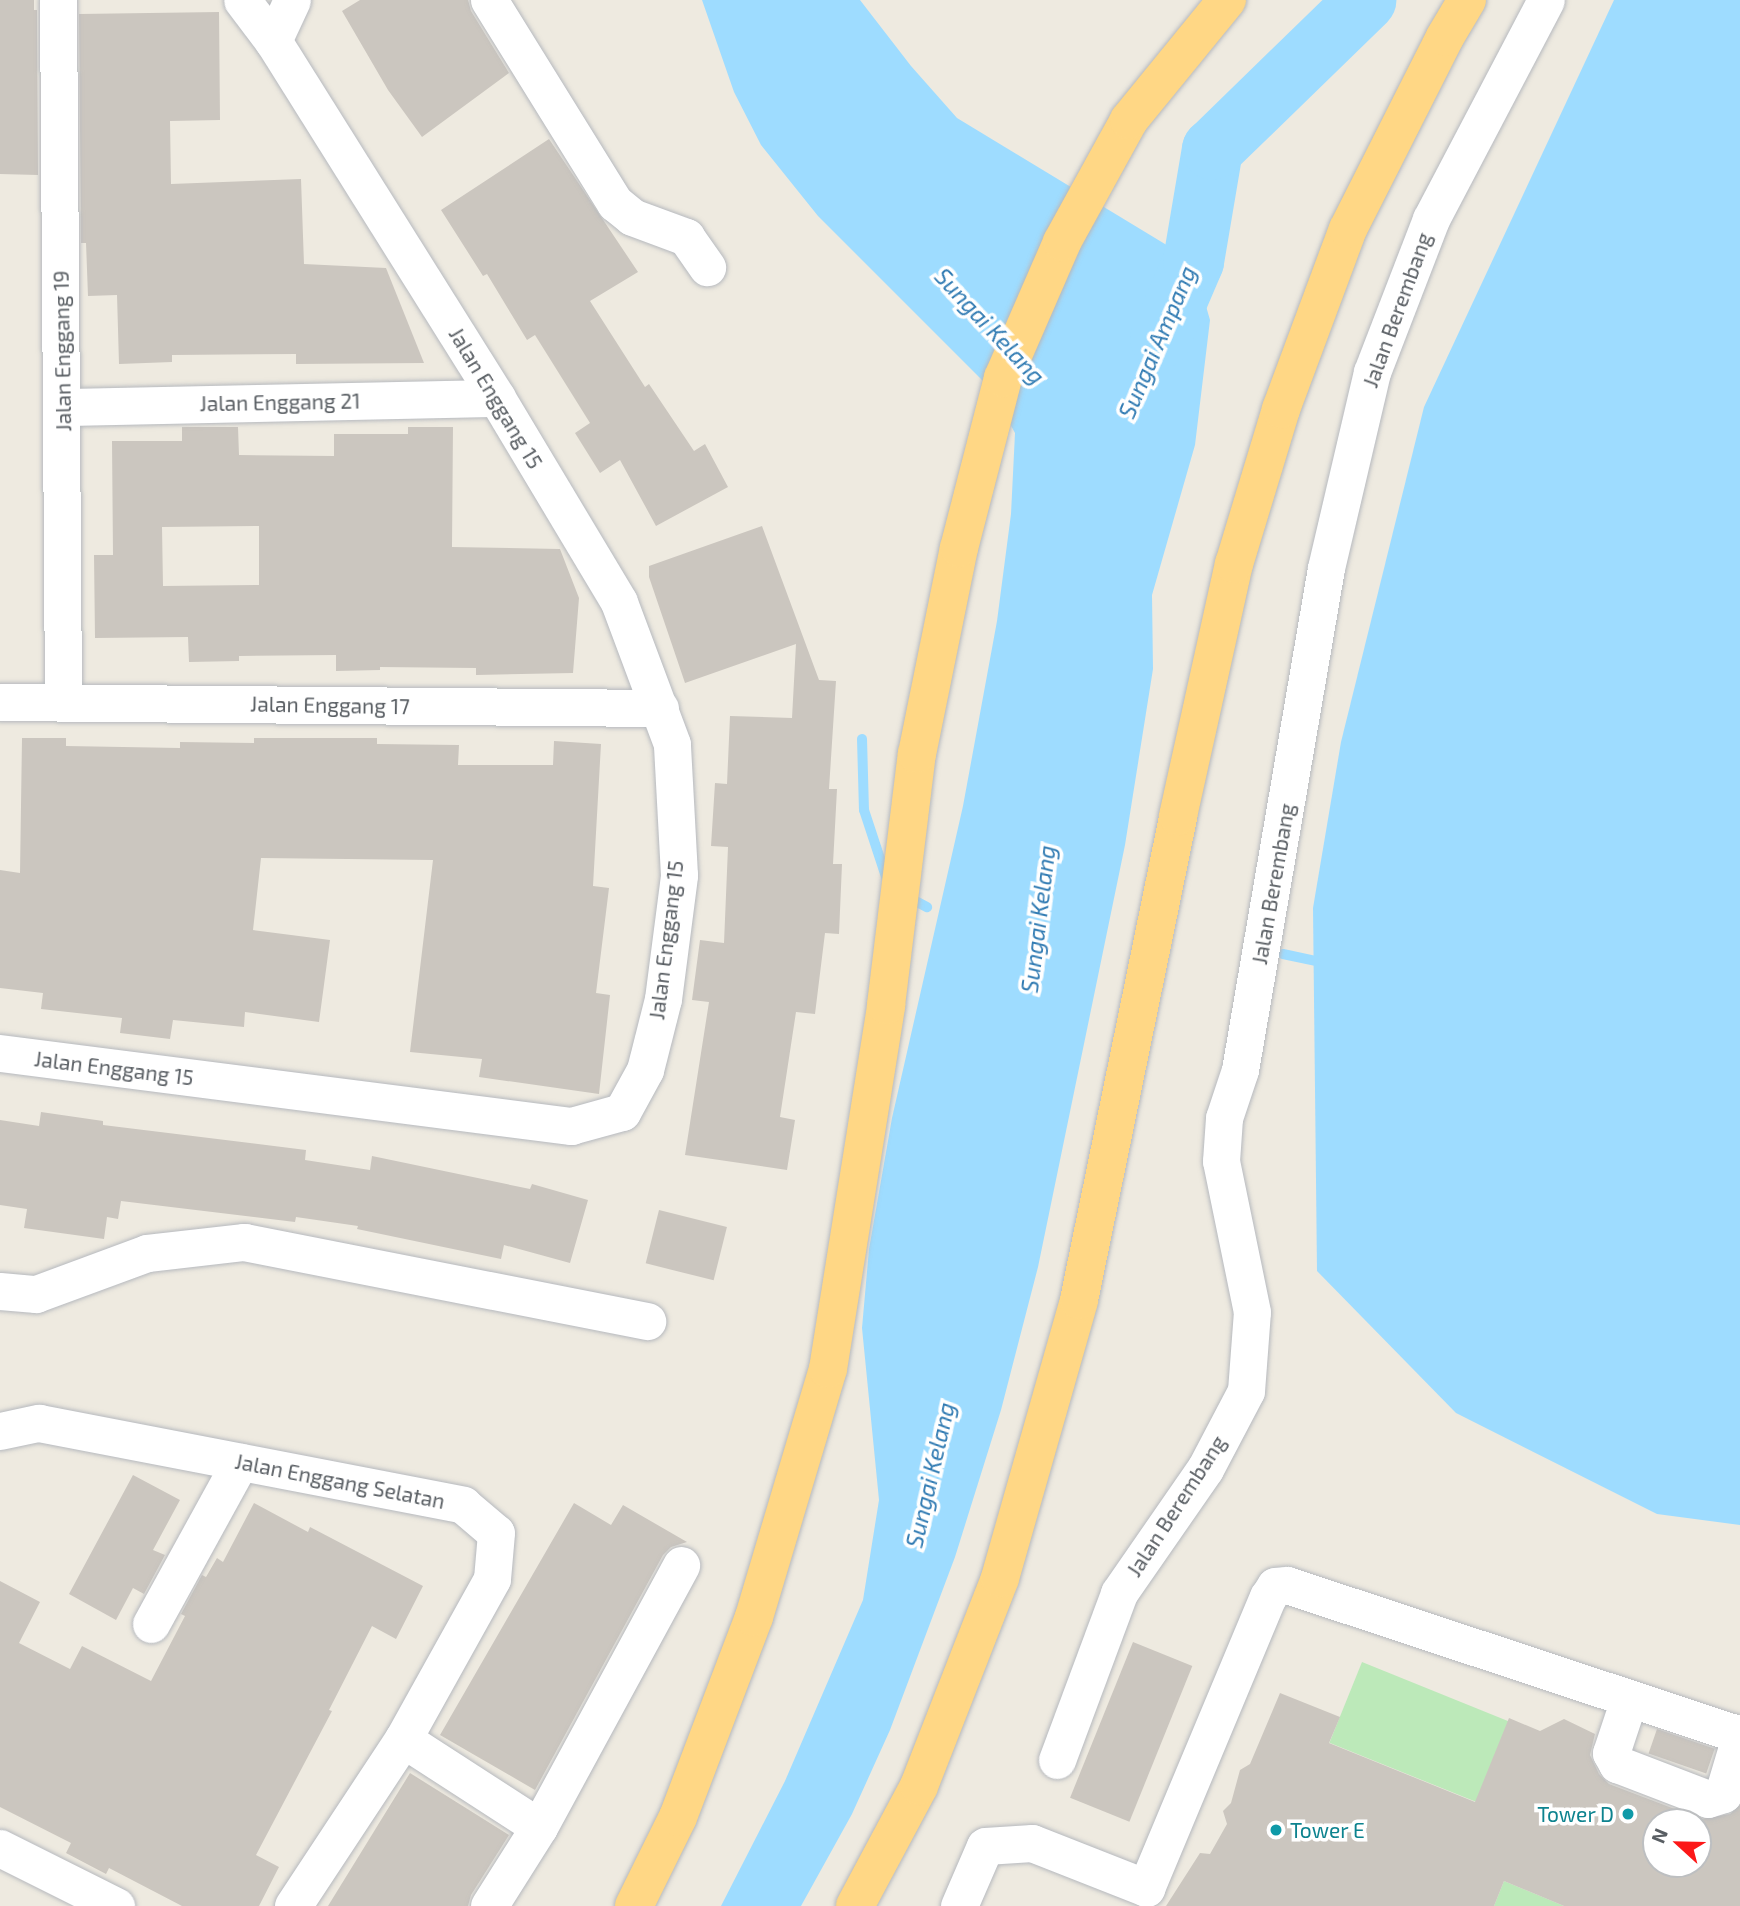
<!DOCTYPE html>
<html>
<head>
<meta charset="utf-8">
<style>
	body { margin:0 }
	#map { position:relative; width:1740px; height:1906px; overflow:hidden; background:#eeeae0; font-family:"Exo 2",sans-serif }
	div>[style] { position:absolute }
	.green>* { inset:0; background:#bce9b9; transform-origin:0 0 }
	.water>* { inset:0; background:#9edcff }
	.stream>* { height:10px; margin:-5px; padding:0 5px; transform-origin:5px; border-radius:5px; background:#9edcff }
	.river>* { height:61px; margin:-30.5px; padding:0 30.5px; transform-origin:30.5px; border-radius:30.5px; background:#9edcff }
	.building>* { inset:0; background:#cbc6bf; transform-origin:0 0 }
	.roads { filter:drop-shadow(0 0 2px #b6b9be) drop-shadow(0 0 2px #b6b9be) }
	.minor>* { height:37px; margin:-18.5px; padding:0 18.5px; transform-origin:18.5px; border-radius:18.5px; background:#fff }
	.highway>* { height:38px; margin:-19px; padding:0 19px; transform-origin:19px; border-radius:19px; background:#ffd785 }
	.dots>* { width:19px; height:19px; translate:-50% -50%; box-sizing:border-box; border:4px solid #fff; border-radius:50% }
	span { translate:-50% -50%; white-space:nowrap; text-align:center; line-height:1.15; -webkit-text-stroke:7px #fff; paint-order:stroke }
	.street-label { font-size:21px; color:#595e63 }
	.culture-label { font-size:21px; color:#0d838f }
	.right { translate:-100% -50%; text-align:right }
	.left { translate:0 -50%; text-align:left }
	.water-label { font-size:23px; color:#2f7ab2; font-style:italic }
	.north { position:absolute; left:1642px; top:1808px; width:70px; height:70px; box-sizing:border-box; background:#fff; border:2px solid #bdbfc1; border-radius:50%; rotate:292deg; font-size:19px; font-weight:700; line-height:28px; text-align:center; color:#595e63 }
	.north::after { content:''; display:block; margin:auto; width:24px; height:32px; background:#fc1818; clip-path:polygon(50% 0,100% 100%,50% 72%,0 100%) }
</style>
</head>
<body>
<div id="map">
	<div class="green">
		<i style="left:1362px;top:1662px;width:158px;height:87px;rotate:22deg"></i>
		<i style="clip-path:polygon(1504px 1881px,1564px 1906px,1494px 1906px)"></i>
	</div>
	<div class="water">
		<i style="clip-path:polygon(702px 0,860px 0,911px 66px,957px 118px,1193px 261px,1210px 320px,1195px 445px,1152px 595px,1153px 669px,1125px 845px,1038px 1267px,1001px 1410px,955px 1557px,890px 1730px,852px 1814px,801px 1906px,721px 1906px,785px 1781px,863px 1600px,879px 1500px,862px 1328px,869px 1249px,892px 1118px,963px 806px,997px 621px,1011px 514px,1015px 433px,991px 389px,818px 216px,761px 145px,734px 92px)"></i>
		<i style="clip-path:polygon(1614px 0,1740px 0,1740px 1525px,1657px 1514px,1456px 1413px,1317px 1271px,1313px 908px,1341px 742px,1424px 407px)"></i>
	</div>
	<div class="stream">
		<i style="left:862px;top:739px;width:71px;rotate:88.4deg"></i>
		<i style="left:864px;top:810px;width:74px;rotate:71.8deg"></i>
		<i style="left:906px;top:896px;width:24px;rotate:28deg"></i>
		<i style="left:1283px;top:954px;width:33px;rotate:12deg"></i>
	</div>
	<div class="river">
		<i style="left:1160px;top:338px;width:84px;rotate:-66.8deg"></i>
		<i style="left:1193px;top:261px;width:114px;rotate:-80.4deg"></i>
		<i style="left:1212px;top:149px;width:214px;rotate:-44.2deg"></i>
	</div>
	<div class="building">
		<i style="clip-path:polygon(0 0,34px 0,34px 10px,37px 10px,38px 175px,0 174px)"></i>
		<i style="clip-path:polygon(360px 0,468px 0,471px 11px,509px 73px,422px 137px,388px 90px,342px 11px)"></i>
		<i style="clip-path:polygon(219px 12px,220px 120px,170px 121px,171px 184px,301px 179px,304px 264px,386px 268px,424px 363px,296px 364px,296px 354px,172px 355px,172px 362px,119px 364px,117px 295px,88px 296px,86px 243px,81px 243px,79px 14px)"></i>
		<i style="clip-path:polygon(549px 139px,638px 272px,590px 301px,645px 387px,649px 384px,694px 451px,705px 444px,728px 487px,656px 526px,620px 460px,600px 473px,575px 433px,590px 423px,535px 335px,527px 340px,487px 274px,483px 276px,441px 210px)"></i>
		<i style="clip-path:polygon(evenodd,182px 427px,238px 427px,239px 455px,334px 456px,334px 434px,408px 434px,408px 427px,453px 427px,452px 547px,560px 549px,579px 598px,573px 673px,476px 675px,476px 668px,380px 667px,380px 670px,336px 671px,336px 655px,239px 656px,239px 661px,189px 662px,188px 637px,95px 638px,94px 555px,113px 555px,112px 441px,182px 441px,182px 427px,259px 526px,259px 585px,163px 586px,162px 527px,259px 526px)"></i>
		<i style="clip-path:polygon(762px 526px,819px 680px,836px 681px,829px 789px,837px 789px,833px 864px,842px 864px,839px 934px,825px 933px,815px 1014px,796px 1012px,780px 1117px,795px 1120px,787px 1170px,685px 1155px,709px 1002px,692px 1000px,700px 940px,724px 943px,728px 847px,711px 846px,715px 783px,727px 784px,730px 716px,792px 718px,796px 644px,685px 683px,649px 577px,649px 566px)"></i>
		<i style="clip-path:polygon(22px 738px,66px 738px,66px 746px,180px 748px,180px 742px,254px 743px,254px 738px,377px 738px,377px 744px,459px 745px,458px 765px,553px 765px,554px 741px,601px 744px,593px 886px,609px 888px,596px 993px,610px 995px,599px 1094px,479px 1077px,482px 1059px,410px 1052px,433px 860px,261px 858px,253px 930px,330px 940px,319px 1022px,245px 1012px,244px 1027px,173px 1020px,170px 1039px,120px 1033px,122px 1018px,41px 1009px,43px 993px,0 988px,0 870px,20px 873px)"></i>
		<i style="clip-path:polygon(41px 1112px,103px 1121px,103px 1125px,306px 1150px,305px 1160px,370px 1170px,372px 1156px,530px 1189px,532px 1184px,588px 1200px,570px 1263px,504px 1245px,501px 1259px,357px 1229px,358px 1226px,296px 1217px,295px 1222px,121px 1201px,118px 1219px,107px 1217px,104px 1239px,24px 1228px,27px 1209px,0 1205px,0 1120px,39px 1126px)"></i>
		<i style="left:659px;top:1210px;width:70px;height:55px;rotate:14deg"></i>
		<i style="clip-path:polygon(133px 1475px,180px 1500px,153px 1550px,165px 1555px,144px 1594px,133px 1588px,116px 1620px,69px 1594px)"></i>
		<i style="clip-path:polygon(254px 1503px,308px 1532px,310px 1527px,423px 1586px,396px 1639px,372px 1626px,329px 1710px,332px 1711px,256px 1855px,279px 1867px,259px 1906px,182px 1906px,109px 1868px,106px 1874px,66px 1853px,71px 1843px,0 1807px,0 1581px,40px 1602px,19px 1643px,70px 1669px,82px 1646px,151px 1681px,185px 1616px,181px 1614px,202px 1575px,206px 1577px,217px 1558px,223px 1562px)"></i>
		<i style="clip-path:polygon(574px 1503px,611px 1525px,623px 1505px,687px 1542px,671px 1547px,663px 1555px,535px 1790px,440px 1735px)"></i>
		<i style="left:1133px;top:1642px;width:64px;height:168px;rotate:22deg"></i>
		<i style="clip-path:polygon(evenodd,1280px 1693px,1340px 1717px,1329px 1743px,1475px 1802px,1509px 1718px,1540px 1731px,1564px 1719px,1595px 1734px,1590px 1755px,1599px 1774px,1609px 1784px,1701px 1819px,1730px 1814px,1740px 1805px,1740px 1906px,1564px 1906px,1504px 1881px,1494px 1906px,1166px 1906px,1200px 1853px,1210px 1854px,1227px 1824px,1223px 1811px,1231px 1803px,1240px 1770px,1250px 1764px,1280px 1693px,1656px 1822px,1698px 1822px,1698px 1864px,1656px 1864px,1656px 1822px)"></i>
		<i style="left:1657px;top:1729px;width:61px;height:26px;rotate:19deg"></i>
		<i style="clip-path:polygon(410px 1773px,509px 1835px,471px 1895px,468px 1906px,328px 1906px)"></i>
	</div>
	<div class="roads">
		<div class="minor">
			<i style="left:58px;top:0;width:703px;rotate:89.59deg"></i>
			<i style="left:489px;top:0;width:239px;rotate:58.2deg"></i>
			<i style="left:615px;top:203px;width:22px;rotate:39deg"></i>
			<i style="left:632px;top:217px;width:58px;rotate:20.3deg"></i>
			<i style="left:686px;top:237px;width:37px;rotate:55deg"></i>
			<i style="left:273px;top:41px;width:45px;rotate:-65.1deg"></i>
			<i style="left:63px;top:407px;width:434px;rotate:-1.2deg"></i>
			<i style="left:0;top:702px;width:660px;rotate:0.52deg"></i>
			<i style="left:0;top:1053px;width:576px;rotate:7.29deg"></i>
			<i style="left:571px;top:1126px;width:53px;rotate:-15.4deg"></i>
			<i style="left:622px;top:1112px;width:48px;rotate:-61.3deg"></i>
			<i style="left:645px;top:1070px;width:73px;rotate:-75.8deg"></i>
			<i style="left:663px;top:999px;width:125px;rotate:-82.6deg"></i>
			<i style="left:679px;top:875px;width:131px;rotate:-93.1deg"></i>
			<i style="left:672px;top:744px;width:152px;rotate:-110.5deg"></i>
			<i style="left:619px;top:602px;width:238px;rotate:-120.9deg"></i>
			<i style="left:497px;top:398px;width:421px;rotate:-122.1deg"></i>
			<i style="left:273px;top:41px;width:51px;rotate:-127.1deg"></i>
			<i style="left:0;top:1291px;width:36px;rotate:5deg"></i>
			<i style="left:36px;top:1294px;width:118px;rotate:-20.3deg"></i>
			<i style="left:147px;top:1253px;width:98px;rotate:-6.5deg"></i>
			<i style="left:244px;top:1242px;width:411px;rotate:11.1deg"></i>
			<i style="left:0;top:1431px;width:40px;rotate:-12deg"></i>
			<i style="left:39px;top:1423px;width:432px;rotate:10.9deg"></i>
			<i style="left:463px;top:1505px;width:43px;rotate:40.3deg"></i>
			<i style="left:496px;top:1533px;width:46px;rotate:95deg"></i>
			<i style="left:492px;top:1579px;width:183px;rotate:119.1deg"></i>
			<i style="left:403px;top:1739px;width:200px;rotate:123.4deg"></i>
			<i style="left:151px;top:1624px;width:185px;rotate:-61.2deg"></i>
			<i style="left:1629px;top:1699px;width:57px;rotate:108.4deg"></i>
			<i style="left:1611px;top:1753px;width:13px;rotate:61deg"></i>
			<i style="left:1617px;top:1764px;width:97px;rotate:21deg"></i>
			<i style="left:1708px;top:1799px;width:16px;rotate:-18deg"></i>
			<i style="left:1723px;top:1794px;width:59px;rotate:-73.4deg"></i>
			<i style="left:403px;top:1739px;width:162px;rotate:32.9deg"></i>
			<i style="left:1057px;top:1760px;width:178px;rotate:-69.6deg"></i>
			<i style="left:1119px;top:1593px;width:151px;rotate:-55.3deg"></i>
			<i style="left:1205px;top:1469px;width:88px;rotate:-62.3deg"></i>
			<i style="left:1246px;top:1391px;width:79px;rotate:-85.7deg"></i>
			<i style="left:1252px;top:1312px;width:154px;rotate:-101.6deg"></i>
			<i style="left:1221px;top:1161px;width:43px;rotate:-86deg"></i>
			<i style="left:1224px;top:1118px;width:51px;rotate:-71.6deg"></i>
			<i style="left:1240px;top:1070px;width:509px;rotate:-80.28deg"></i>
			<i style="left:1326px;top:568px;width:201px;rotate:-76.8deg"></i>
			<i style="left:1372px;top:372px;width:164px;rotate:-68.9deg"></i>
			<i style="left:1431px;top:219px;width:247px;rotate:-62.3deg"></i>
			<i style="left:0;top:1848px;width:130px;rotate:26.6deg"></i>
			<i style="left:489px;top:1906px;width:93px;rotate:-57.7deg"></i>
			<i style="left:539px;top:1827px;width:298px;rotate:-61.5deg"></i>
			<i style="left:959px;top:1906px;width:65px;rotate:-66.6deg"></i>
			<i style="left:985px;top:1846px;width:47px;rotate:-3.7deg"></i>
			<i style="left:1032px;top:1843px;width:123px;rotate:21.5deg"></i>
			<i style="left:1146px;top:1888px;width:316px;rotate:-67.3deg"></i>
			<i style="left:1268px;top:1597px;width:13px;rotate:-58deg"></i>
			<i style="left:1275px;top:1586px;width:12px;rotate:-5deg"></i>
			<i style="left:1287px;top:1585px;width:477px;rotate:18.3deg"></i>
		</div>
		<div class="highway">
			<i style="left:634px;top:1906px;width:99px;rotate:-63.7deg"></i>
			<i style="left:678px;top:1817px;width:214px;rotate:-69.2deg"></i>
			<i style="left:754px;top:1617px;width:259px;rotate:-73.4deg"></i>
			<i style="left:828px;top:1369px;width:369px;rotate:-80.9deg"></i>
			<i style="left:886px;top:1005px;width:253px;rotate:-83deg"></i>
			<i style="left:917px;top:754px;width:210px;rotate:-78.5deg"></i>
			<i style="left:959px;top:548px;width:176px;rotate:-75.5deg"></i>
			<i style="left:1003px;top:378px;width:148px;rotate:-66.5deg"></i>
			<i style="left:1062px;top:242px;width:139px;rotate:-61.2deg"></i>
			<i style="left:1129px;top:120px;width:155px;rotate:-50.8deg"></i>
			<i style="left:855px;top:1906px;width:136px;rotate:-61.9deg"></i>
			<i style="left:919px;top:1786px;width:223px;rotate:-68.7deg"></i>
			<i style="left:1000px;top:1578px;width:289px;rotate:-74.1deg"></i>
			<i style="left:1079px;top:1300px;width:494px;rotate:-78.4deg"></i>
			<i style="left:1178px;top:816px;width:258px;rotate:-77.5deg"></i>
			<i style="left:1234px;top:564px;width:162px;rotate:-73.1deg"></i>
			<i style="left:1281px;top:409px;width:192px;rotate:-69.6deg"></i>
			<i style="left:1348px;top:229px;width:215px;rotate:-63.2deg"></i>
			<i style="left:1445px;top:37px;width:43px;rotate:-59.3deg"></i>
		</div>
	</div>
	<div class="dots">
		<i style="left:1628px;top:1814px;background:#0f9aa8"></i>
		<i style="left:1276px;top:1830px;background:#0f9aa8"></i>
	</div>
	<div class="street-label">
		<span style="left:1397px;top:310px;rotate:-70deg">Jalan Berembang</span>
		<span style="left:62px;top:351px;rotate:-91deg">Jalan Enggang 19</span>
		<span style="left:496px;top:398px;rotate:59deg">Jalan Enggang 15</span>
		<span style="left:280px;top:402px;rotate:-1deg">Jalan Enggang 21</span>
		<span style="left:330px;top:705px;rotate:1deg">Jalan Enggang 17</span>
		<span style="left:1273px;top:884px;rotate:-80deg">Jalan Berembang</span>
		<span style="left:666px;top:940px;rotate:-83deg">Jalan Enggang 15</span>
		<span style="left:114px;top:1068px;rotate:7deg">Jalan Enggang 15</span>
		<span style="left:340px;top:1481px;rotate:11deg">Jalan Enggang Selatan</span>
		<span style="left:1176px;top:1506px;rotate:-57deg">Jalan Berembang</span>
	</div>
	<div class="culture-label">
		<span class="right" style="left:1614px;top:1814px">Tower D</span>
		<span class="left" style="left:1290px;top:1830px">Tower E</span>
	</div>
	<div class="water-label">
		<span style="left:990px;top:326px;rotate:47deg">Sungai Kelang</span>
		<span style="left:1157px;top:342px;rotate:-67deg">Sungai Ampang</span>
		<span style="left:1038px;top:919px;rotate:-83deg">Sungai Kelang</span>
		<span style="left:930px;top:1475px;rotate:-77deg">Sungai Kelang</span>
	</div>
	<div class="north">N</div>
</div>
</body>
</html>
